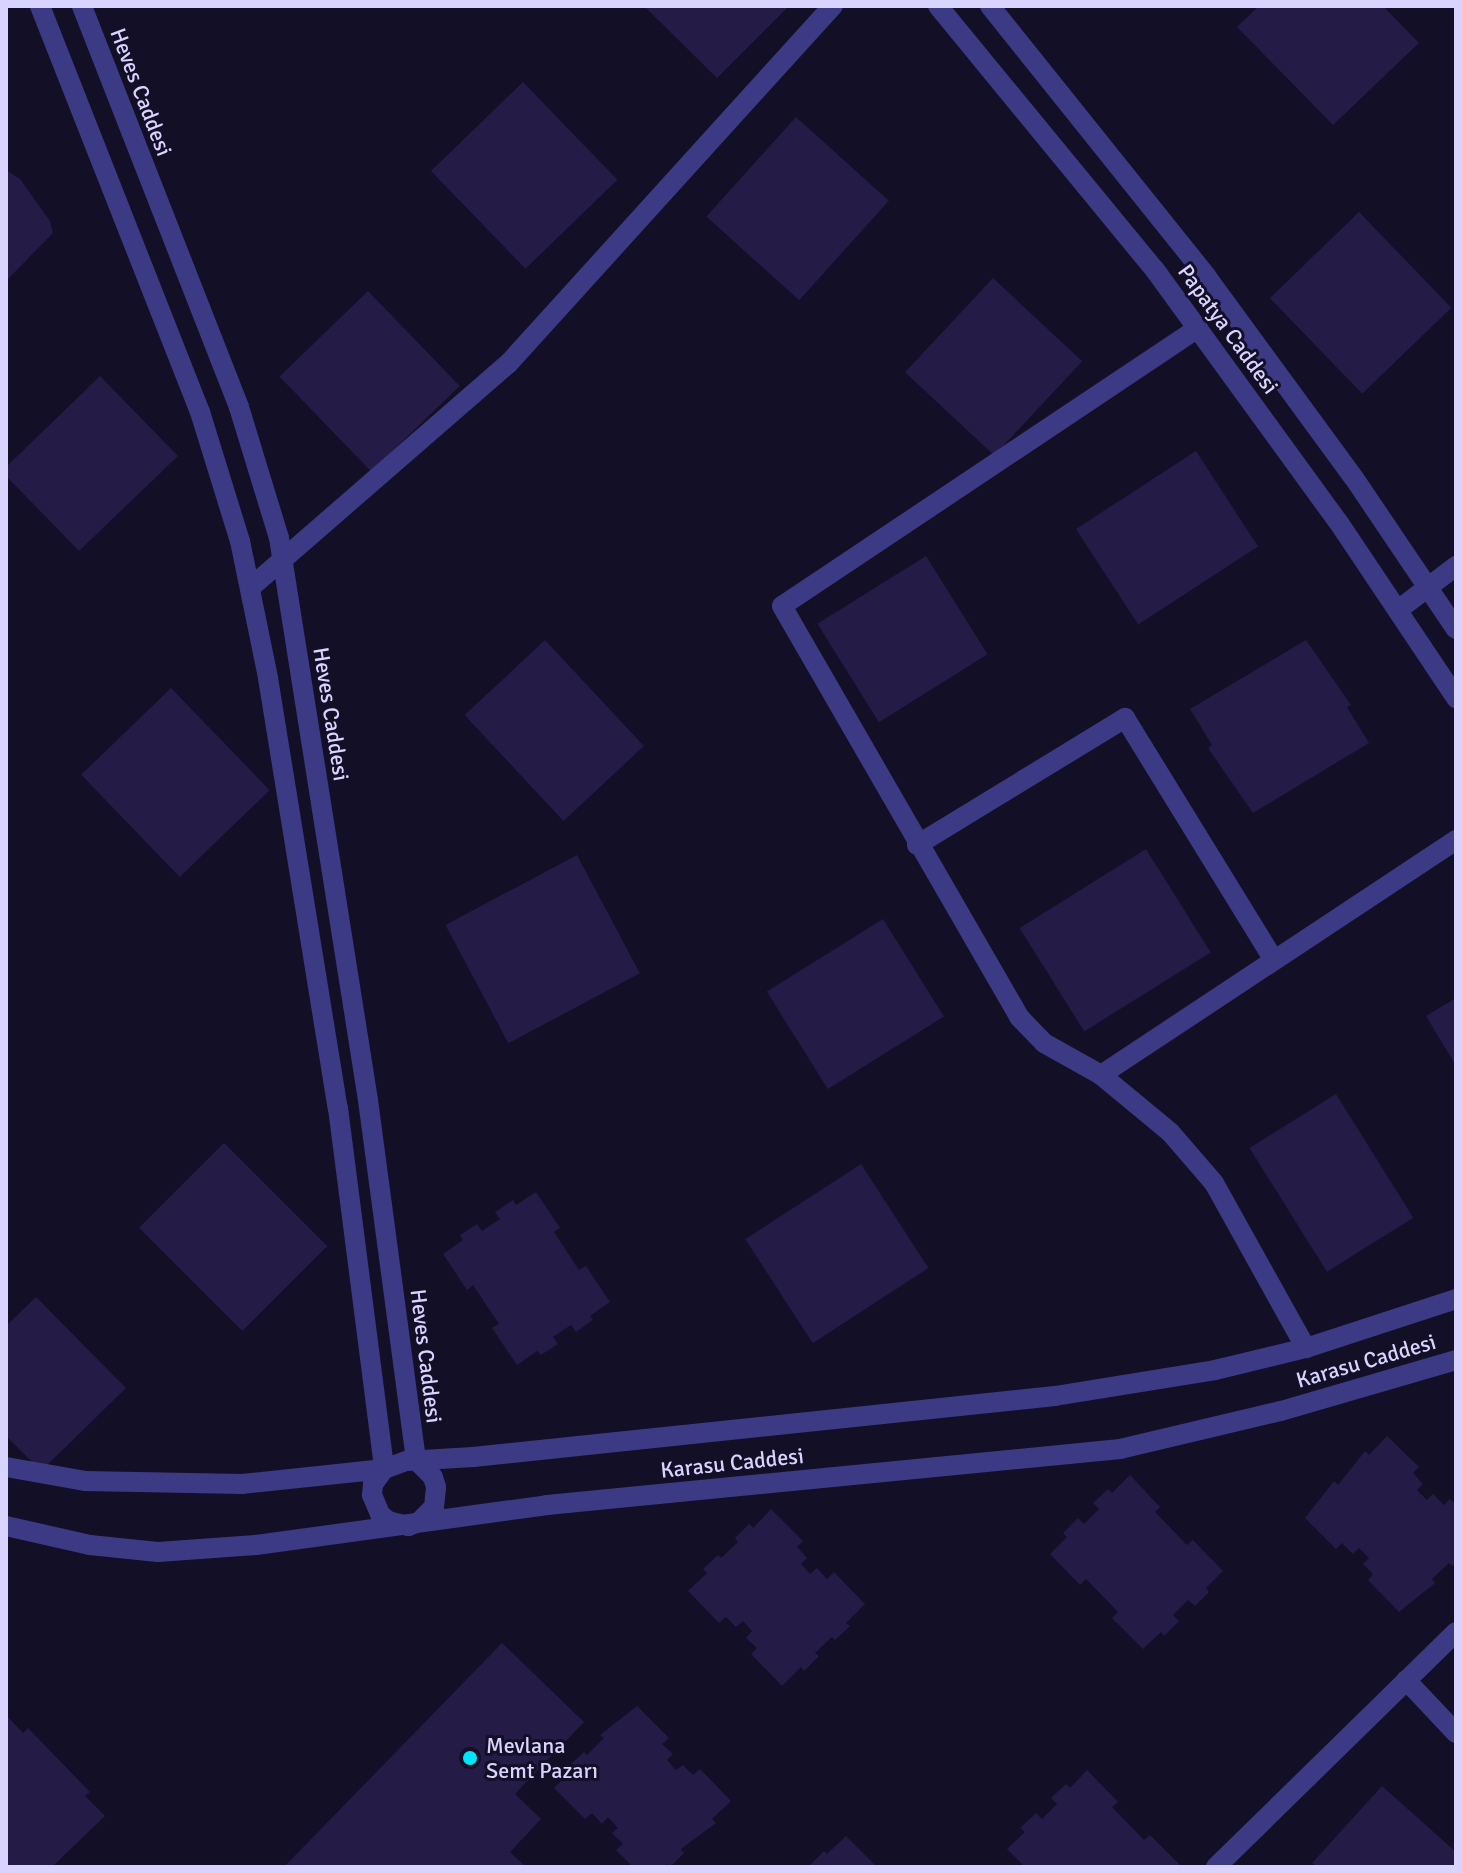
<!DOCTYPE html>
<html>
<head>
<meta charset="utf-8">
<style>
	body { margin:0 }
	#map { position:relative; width:1462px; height:1873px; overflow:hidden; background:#130f26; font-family:Signika,sans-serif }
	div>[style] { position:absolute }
	.building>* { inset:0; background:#241b47; transform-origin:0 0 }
	.minor>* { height:20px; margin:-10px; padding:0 10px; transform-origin:10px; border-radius:10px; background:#3d3a85 }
	.dots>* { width:22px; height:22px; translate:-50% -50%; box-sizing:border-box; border:4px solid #130f26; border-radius:50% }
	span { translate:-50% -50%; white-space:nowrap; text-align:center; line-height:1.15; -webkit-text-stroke:6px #130f26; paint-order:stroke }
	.street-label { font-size:22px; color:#d9d4ff }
	.poi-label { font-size:22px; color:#d9d4ff }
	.left { translate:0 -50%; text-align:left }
	.frame { position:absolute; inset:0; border:8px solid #d9d4ff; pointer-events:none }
</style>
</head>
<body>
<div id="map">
	<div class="building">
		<i style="clip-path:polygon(644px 6px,789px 6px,717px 78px)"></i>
		<i style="clip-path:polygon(1259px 6px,1383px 6px,1419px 43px,1333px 125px,1237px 27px)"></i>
		<i style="left:523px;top:82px;width:136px;height:128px;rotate:46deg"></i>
		<i style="left:796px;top:117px;width:125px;height:134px;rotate:42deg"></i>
		<i style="clip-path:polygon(6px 170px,20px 179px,50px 221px,53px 233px,6px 281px)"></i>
		<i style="left:1359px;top:212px;width:133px;height:124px;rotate:46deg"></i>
		<i style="left:993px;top:278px;width:122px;height:129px;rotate:43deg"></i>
		<i style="left:368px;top:291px;width:132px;height:123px;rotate:46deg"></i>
		<i style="clip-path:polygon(100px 376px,178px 456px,79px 551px,6px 476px,6px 467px)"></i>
		<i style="left:1196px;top:451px;width:114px;height:143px;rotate:57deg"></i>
		<i style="left:926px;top:556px;width:116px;height:128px;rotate:58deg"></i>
		<i style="left:545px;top:640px;width:145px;height:110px;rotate:47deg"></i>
		<i style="clip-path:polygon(1306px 640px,1351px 705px,1347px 707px,1369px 743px,1253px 813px,1208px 748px,1212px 745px,1190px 709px)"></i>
		<i style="left:171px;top:688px;width:142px;height:125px;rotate:46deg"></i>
		<i style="left:1146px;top:849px;width:122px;height:149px;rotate:58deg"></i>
		<i style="left:577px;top:855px;width:134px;height:149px;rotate:62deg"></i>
		<i style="left:883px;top:919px;width:115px;height:137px;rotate:58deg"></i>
		<i style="clip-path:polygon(1456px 998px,1456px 1066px,1426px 1016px)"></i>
		<i style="left:1336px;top:1094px;width:146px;height:102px;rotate:58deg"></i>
		<i style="left:224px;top:1143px;width:146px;height:120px;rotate:45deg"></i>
		<i style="left:861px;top:1164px;width:124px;height:138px;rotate:57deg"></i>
		<i style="clip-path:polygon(536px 1192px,560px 1228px,554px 1232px,579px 1270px,586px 1266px,610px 1302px,590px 1316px,593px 1320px,576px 1332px,571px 1325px,553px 1337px,558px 1344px,541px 1355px,537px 1351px,517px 1365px,492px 1328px,499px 1324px,473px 1285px,467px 1290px,443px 1254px,463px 1240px,460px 1235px,477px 1224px,482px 1231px,500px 1219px,495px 1212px,513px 1200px,516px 1205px)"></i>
		<i style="clip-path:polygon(36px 1297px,126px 1388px,41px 1471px,6px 1436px,6px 1326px)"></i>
		<i style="clip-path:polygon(1387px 1436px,1419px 1467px,1413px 1473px,1423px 1484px,1417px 1490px,1427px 1500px,1433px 1494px,1444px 1505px,1450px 1499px,1456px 1505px,1456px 1562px,1452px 1566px,1449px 1563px,1432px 1579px,1435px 1583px,1399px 1612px,1368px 1580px,1373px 1574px,1363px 1564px,1369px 1558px,1359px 1548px,1353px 1554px,1342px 1543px,1336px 1549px,1305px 1518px,1334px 1481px,1338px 1485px,1365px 1451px,1369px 1455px)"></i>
		<i style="clip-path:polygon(1130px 1475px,1160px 1507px,1155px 1512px,1187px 1545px,1193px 1540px,1223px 1571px,1206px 1588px,1209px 1592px,1195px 1606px,1188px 1600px,1173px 1615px,1179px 1621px,1164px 1636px,1161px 1632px,1143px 1649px,1112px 1618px,1118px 1612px,1086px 1579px,1080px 1585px,1050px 1554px,1067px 1537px,1063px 1533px,1078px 1518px,1084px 1524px,1099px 1509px,1093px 1503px,1108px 1489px,1112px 1493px)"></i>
		<i style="clip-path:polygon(771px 1509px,803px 1541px,797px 1547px,807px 1558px,801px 1564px,810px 1574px,817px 1568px,827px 1579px,834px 1572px,865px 1604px,846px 1623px,850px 1626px,835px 1640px,832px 1637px,815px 1653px,819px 1656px,804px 1671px,801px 1667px,782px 1686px,751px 1654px,757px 1648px,746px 1638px,752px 1631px,743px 1621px,736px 1627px,726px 1617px,719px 1623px,688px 1591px,707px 1573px,703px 1569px,718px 1555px,721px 1558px,738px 1542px,735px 1538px,749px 1524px,753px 1528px)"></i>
		<i style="clip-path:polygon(502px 1643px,584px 1722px,515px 1794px,541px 1819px,510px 1852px,526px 1867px,284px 1867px)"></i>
		<i style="clip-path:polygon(637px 1706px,669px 1738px,662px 1744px,673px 1754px,667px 1760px,676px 1770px,683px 1765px,693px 1775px,700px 1769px,731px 1801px,712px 1819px,716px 1823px,681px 1849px,684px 1853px,670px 1867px,667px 1864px,663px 1867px,633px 1867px,616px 1850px,623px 1844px,612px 1833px,618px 1828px,608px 1817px,602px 1824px,592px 1813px,585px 1819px,554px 1788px,573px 1769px,569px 1766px,584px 1752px,587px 1755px,604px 1738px,600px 1735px)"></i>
		<i style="clip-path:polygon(6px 1715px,23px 1733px,28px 1728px,90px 1792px,85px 1796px,105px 1816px,52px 1867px,6px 1867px)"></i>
		<i style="clip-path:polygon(1087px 1770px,1118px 1802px,1112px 1807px,1144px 1840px,1150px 1835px,1182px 1867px,1025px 1867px,1007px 1849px,1025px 1832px,1020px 1828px,1036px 1813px,1042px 1819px,1057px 1804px,1051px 1798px,1066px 1784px,1070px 1788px)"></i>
		<i style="clip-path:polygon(1382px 1786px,1456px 1852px,1456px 1867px,1317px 1867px,1312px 1863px)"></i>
		<i style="clip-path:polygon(846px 1836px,877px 1867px,810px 1865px,824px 1851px,827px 1854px)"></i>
	</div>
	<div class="minor">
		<i style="left:40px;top:6px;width:436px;rotate:68.5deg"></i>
		<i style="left:200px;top:412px;width:135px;rotate:72.8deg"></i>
		<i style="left:240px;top:541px;width:140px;rotate:78.4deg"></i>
		<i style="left:268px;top:678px;width:436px;rotate:80.8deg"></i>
		<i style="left:338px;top:1108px;width:364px;rotate:82.7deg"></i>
		<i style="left:384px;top:1469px;width:19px;rotate:126deg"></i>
		<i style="left:373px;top:1484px;width:11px;rotate:95deg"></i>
		<i style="left:372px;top:1495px;width:21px;rotate:67deg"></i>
		<i style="left:380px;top:1514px;width:11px;rotate:41deg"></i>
		<i style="left:388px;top:1521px;width:21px;rotate:14deg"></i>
		<i style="left:408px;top:1526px;width:12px;rotate:-20deg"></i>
		<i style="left:419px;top:1522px;width:21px;rotate:-45deg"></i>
		<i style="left:434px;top:1507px;width:20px;rotate:-84deg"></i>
		<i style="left:436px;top:1487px;width:10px;rotate:-107deg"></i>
		<i style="left:433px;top:1477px;width:24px;rotate:-135deg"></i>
		<i style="left:416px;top:1460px;width:363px;rotate:-97.6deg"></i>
		<i style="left:368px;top:1100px;width:569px;rotate:-99deg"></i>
		<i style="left:279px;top:538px;width:137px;rotate:-107deg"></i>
		<i style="left:239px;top:407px;width:431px;rotate:-111.4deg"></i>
		<i style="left:938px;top:6px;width:342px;rotate:50.6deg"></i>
		<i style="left:1155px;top:270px;width:313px;rotate:54deg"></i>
		<i style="left:1339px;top:523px;width:211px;rotate:56.2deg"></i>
		<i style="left:990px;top:6px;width:346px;rotate:51.3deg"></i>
		<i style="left:1206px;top:276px;width:250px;rotate:53.8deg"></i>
		<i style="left:1354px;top:478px;width:182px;rotate:56deg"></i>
		<i style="left:1198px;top:328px;width:500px;rotate:146.25deg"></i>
		<i style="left:782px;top:606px;width:474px;rotate:60deg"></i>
		<i style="left:1019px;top:1017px;width:36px;rotate:46deg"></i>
		<i style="left:1044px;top:1043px;width:65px;rotate:29.3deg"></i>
		<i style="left:1101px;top:1075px;width:89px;rotate:39.6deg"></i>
		<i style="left:1170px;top:1132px;width:67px;rotate:49.2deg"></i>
		<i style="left:1214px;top:1183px;width:189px;rotate:60.9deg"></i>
		<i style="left:250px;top:588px;width:342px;rotate:-41deg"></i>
		<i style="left:508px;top:364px;width:484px;rotate:-47.8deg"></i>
		<i style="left:1398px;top:610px;width:73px;rotate:-37.2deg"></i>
		<i style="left:917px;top:845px;width:244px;rotate:-31.4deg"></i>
		<i style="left:1125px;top:718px;width:283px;rotate:58.4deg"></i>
		<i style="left:1101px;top:1075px;width:426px;rotate:-33.5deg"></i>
		<i style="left:6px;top:1467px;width:80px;rotate:10deg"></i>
		<i style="left:85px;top:1481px;width:157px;rotate:1.1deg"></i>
		<i style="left:242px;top:1484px;width:143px;rotate:-6deg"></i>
		<i style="left:384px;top:1469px;width:23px;rotate:-20deg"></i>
		<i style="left:406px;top:1461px;width:67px;rotate:-3.4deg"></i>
		<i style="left:473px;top:1457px;width:585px;rotate:-5.98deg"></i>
		<i style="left:1055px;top:1396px;width:162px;rotate:-9.2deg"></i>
		<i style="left:1215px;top:1370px;width:94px;rotate:-13.6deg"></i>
		<i style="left:1306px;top:1348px;width:158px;rotate:-18.1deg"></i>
		<i style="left:6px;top:1526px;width:86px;rotate:12.7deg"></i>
		<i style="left:90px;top:1545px;width:68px;rotate:5.9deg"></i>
		<i style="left:158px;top:1552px;width:98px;rotate:-4.1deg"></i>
		<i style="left:256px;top:1545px;width:294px;rotate:-7.8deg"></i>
		<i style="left:547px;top:1505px;width:576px;rotate:-5.58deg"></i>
		<i style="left:1120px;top:1449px;width:165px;rotate:-13.3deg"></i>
		<i style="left:1281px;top:1411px;width:182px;rotate:-16.2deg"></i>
		<i style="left:1406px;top:1680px;width:73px;rotate:46.7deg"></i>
		<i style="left:1216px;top:1867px;width:336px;rotate:-44.4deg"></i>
	</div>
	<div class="dots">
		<i style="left:470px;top:1758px;background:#00e5ff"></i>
	</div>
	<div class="street-label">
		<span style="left:141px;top:92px;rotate:69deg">Heves Caddesi</span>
		<span style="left:1228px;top:329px;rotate:54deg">Papatya Caddesi</span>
		<span style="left:331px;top:714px;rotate:81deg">Heves Caddesi</span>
		<span style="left:426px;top:1356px;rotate:83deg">Heves Caddesi</span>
		<span style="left:1366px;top:1361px;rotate:-16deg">Karasu Caddesi</span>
		<span style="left:732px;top:1463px;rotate:-6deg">Karasu Caddesi</span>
	</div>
	<div class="poi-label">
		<span class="left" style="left:486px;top:1758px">Mevlana<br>Semt Pazarı</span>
	</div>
	<div class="frame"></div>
</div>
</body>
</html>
